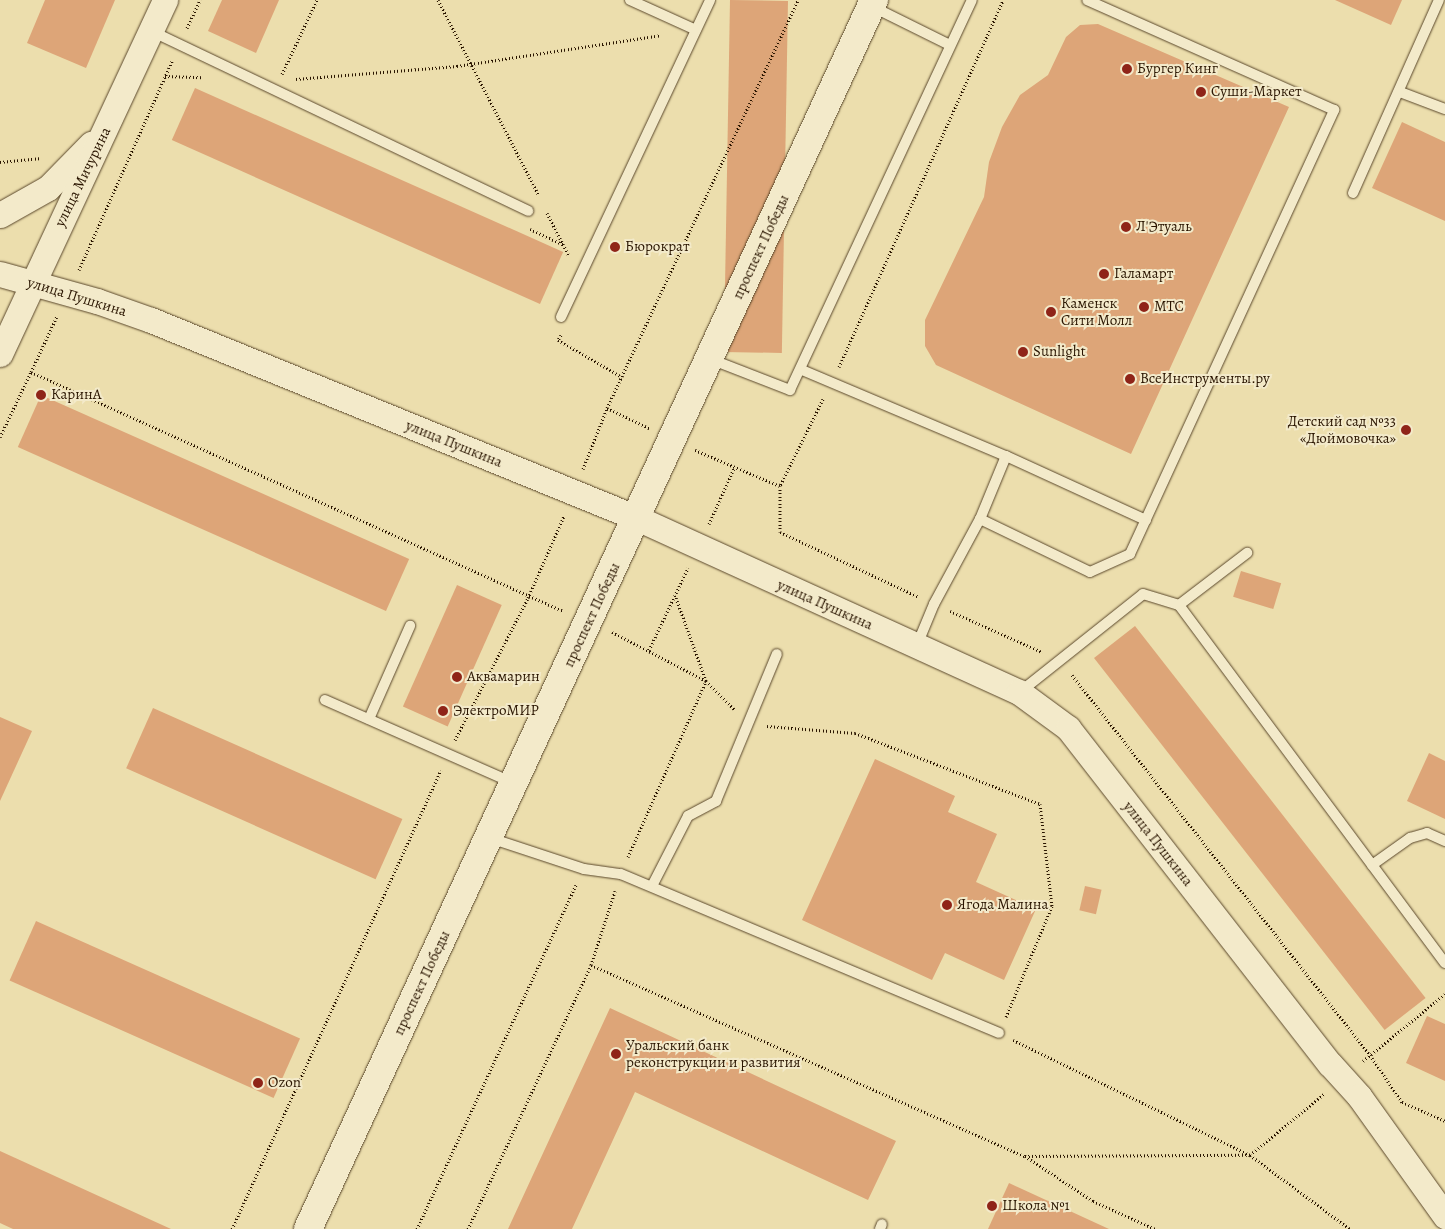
<!DOCTYPE html>
<html>
<head>
<meta charset="utf-8">
<style>
	body { margin:0 }
	#map { position:relative; width:1445px; height:1229px; overflow:hidden; background:#ecdead; font-family:Alegreya,serif }
	div>[style] { position:absolute }
	.building>* { inset:0; background:#dda578; transform-origin:0 0 }
	.path>* { height:3px; margin-top:-1.5px; transform-origin:0; background:repeating-linear-gradient(90deg,#2a1500 0 1px,transparent 0 3.5px) }
	.roads { filter:drop-shadow(0 0 1px #5a472b) drop-shadow(0 0 1px #5a472b) }
	.service>* { height:10px; margin:-5px; padding:0 5px; transform-origin:5px; border-radius:5px; background:#f3eaca }
	.tertiary>* { height:25px; margin:-12.5px; padding:0 12.5px; transform-origin:12.5px; border-radius:12.5px; background:#f3eaca }
	.secondary>* { height:28px; margin:-14px; padding:0 14px; transform-origin:14px; border-radius:14px; background:#f3eaca }
	.dots>* { width:14px; height:14px; translate:-50% -50%; box-sizing:border-box; border:2px solid #f3eaca; border-radius:50% }
	span { translate:-50% -50%; white-space:nowrap; text-align:center; line-height:1.15; -webkit-text-stroke:4px #f3eaca; paint-order:stroke }
	.poi-label { font-size:15px; color:#2a1500 }
	.left { translate:0 -50%; text-align:left }
	.right { translate:-100% -50%; text-align:right }
	.street-label { font-size:15px; color:#2a1500 }
</style>
</head>
<body>
<div id="map">
	<div class="building">
		<i style="clip-path:polygon(45px 0,115px 0,86px 68px,27px 43px)"></i>
		<i style="clip-path:polygon(222px 0,279px 0,256px 53px,208px 31px)"></i>
		<i style="left:730px;top:0;width:58px;height:352px;rotate:1deg"></i>
		<i style="clip-path:polygon(1335px 0,1402px 0,1391px 25px)"></i>
		<i style="clip-path:polygon(1098px 24px,1289px 107px,1131px 454px,936px 365px,925px 346px,925px 320px,984px 197px,989px 162px,1002px 127px,1020px 95px,1048px 75px,1066px 37px,1080px 25px)"></i>
		<i style="left:195px;top:88px;width:403px;height:57px;rotate:24deg"></i>
		<i style="clip-path:polygon(1402px 122px,1445px 142px,1445px 221px,1372px 188px)"></i>
		<i style="left:41px;top:395px;width:403px;height:57px;rotate:24deg"></i>
		<i style="left:1241px;top:571px;width:42px;height:27px;rotate:17deg"></i>
		<i style="left:457px;top:585px;width:49px;height:133px;rotate:24deg"></i>
		<i style="left:1135px;top:626px;width:472px;height:52px;rotate:52deg"></i>
		<i style="left:153px;top:708px;width:273px;height:66px;rotate:24deg"></i>
		<i style="clip-path:polygon(0 717px,32px 731px,0 801px)"></i>
		<i style="clip-path:polygon(1429px 753px,1445px 761px,1445px 819px,1407px 801px)"></i>
		<i style="clip-path:polygon(875px 759px,955px 796px,948px 812px,997px 834px,976px 882px,1036px 909px,1004px 980px,945px 953px,932px 980px,802px 920px)"></i>
		<i style="left:1085px;top:886px;width:17px;height:25px;rotate:13deg"></i>
		<i style="left:36px;top:921px;width:289px;height:65px;rotate:24deg"></i>
		<i style="clip-path:polygon(610px 1008px,896px 1141px,868px 1200px,635px 1092px,572px 1229px,508px 1229px)"></i>
		<i style="clip-path:polygon(1427px 1016px,1445px 1024px,1445px 1081px,1406px 1063px)"></i>
		<i style="clip-path:polygon(0 1151px,171px 1229px,13px 1229px,0 1223px)"></i>
		<i style="clip-path:polygon(1009px 1183px,1109px 1229px,988px 1229px)"></i>
	</div>
	<div class="path">
		<i style="left:438px;top:0;width:220px;rotate:62.7deg"></i>
		<i style="left:187px;top:28px;width:31px;rotate:-65deg"></i>
		<i style="left:282px;top:74px;width:82px;rotate:-64.7deg"></i>
		<i style="left:165px;top:76px;width:37px;rotate:2deg"></i>
		<i style="left:296px;top:79px;width:162px;rotate:-4.6deg"></i>
		<i style="left:457px;top:66px;width:206px;rotate:-8.6deg"></i>
		<i style="left:0;top:162px;width:42px;rotate:-5.4deg"></i>
		<i style="left:547px;top:213px;width:48px;rotate:62.9deg"></i>
		<i style="left:530px;top:229px;width:38px;rotate:25deg"></i>
		<i style="left:79px;top:270px;width:229px;rotate:-66deg"></i>
		<i style="left:561px;top:335px;width:6px;rotate:121deg"></i>
		<i style="left:558px;top:340px;width:74px;rotate:30deg"></i>
		<i style="left:839px;top:367px;width:402px;rotate:-65.9deg"></i>
		<i style="left:31px;top:372px;width:62px;rotate:-65.1deg"></i>
		<i style="left:823px;top:399px;width:97px;rotate:116.3deg"></i>
		<i style="left:780px;top:486px;width:46px;rotate:90deg"></i>
		<i style="left:780px;top:532px;width:153px;rotate:25.1deg"></i>
		<i style="left:607px;top:408px;width:47px;rotate:25.5deg"></i>
		<i style="left:0;top:437px;width:72px;rotate:-64.5deg"></i>
		<i style="left:31px;top:372px;width:583px;rotate:24.19deg"></i>
		<i style="left:695px;top:450px;width:92px;rotate:23deg"></i>
		<i style="left:583px;top:469px;width:66px;rotate:-68.5deg"></i>
		<i style="left:607px;top:408px;width:450px;rotate:-64.9deg"></i>
		<i style="left:709px;top:524px;width:61px;rotate:-65.9deg"></i>
		<i style="left:950px;top:611px;width:101px;rotate:24deg"></i>
		<i style="left:612px;top:632px;width:106px;rotate:27.5deg"></i>
		<i style="left:706px;top:681px;width:40px;rotate:45deg"></i>
		<i style="left:649px;top:650px;width:91px;rotate:-64.6deg"></i>
		<i style="left:1072px;top:675px;width:483px;rotate:51.9deg"></i>
		<i style="left:1370px;top:1055px;width:57px;rotate:55.8deg"></i>
		<i style="left:1402px;top:1102px;width:47px;rotate:23.8deg"></i>
		<i style="left:767px;top:726px;width:88px;rotate:4.5deg"></i>
		<i style="left:855px;top:733px;width:198px;rotate:21deg"></i>
		<i style="left:1040px;top:804px;width:103px;rotate:83.3deg"></i>
		<i style="left:1052px;top:906px;width:120px;rotate:112.5deg"></i>
		<i style="left:455px;top:740px;width:160px;rotate:-62.8deg"></i>
		<i style="left:528px;top:598px;width:90px;rotate:-66.3deg"></i>
		<i style="left:628px;top:857px;width:193px;rotate:-66.1deg"></i>
		<i style="left:706px;top:681px;width:91px;rotate:-109.8deg"></i>
		<i style="left:591px;top:965px;width:474px;rotate:23.8deg"></i>
		<i style="left:1025px;top:1156px;width:82px;rotate:33.5deg"></i>
		<i style="left:1093px;top:1201px;width:68px;rotate:24.3deg"></i>
		<i style="left:1013px;top:1040px;width:263px;rotate:25.9deg"></i>
		<i style="left:1250px;top:1155px;width:96px;rotate:-39.5deg"></i>
		<i style="left:1363px;top:1061px;width:106px;rotate:-39.3deg"></i>
		<i style="left:1025px;top:1156px;width:225px;rotate:-0.3deg"></i>
		<i style="left:1250px;top:1155px;width:124px;rotate:36.5deg"></i>
		<i style="left:232px;top:1229px;width:504px;rotate:-65.52deg"></i>
		<i style="left:417px;top:1229px;width:379px;rotate:-65.2deg"></i>
		<i style="left:468px;top:1229px;width:291px;rotate:-65deg"></i>
		<i style="left:591px;top:965px;width:78px;rotate:-72deg"></i>
	</div>
	<div class="roads">
		<div class="service">
			<i style="left:630px;top:0;width:72px;rotate:24.4deg"></i>
			<i style="left:871px;top:6px;width:88px;rotate:26.3deg"></i>
			<i style="left:151px;top:31px;width:418px;rotate:25.5deg"></i>
			<i style="left:1400px;top:92px;width:48px;rotate:20.7deg"></i>
			<i style="left:1353px;top:193px;width:211px;rotate:-66deg"></i>
			<i style="left:561px;top:317px;width:350px;rotate:-64.8deg"></i>
			<i style="left:710px;top:359px;width:86px;rotate:21.2deg"></i>
			<i style="left:790px;top:390px;width:430px;rotate:-65deg"></i>
			<i style="left:802px;top:370px;width:221px;rotate:22.9deg"></i>
			<i style="left:1006px;top:456px;width:154px;rotate:24.6deg"></i>
			<i style="left:1006px;top:456px;width:68px;rotate:112.4deg"></i>
			<i style="left:980px;top:519px;width:122px;rotate:25.7deg"></i>
			<i style="left:1090px;top:572px;width:44px;rotate:-24.2deg"></i>
			<i style="left:1130px;top:554px;width:489px;rotate:-65.3deg"></i>
			<i style="left:1334px;top:110px;width:270px;rotate:-156deg"></i>
			<i style="left:1179px;top:605px;width:86px;rotate:-37.4deg"></i>
			<i style="left:917px;top:645px;width:44px;rotate:-67.5deg"></i>
			<i style="left:934px;top:604px;width:97px;rotate:-61.6deg"></i>
			<i style="left:1020px;top:692px;width:157px;rotate:-38.5deg"></i>
			<i style="left:1143px;top:594px;width:38px;rotate:17deg"></i>
			<i style="left:1179px;top:605px;width:446px;rotate:53.4deg"></i>
			<i style="left:325px;top:700px;width:203px;rotate:23.8deg"></i>
			<i style="left:369px;top:719px;width:102px;rotate:-66.2deg"></i>
			<i style="left:490px;top:838px;width:99px;rotate:18.3deg"></i>
			<i style="left:584px;top:869px;width:37px;rotate:8deg"></i>
			<i style="left:621px;top:874px;width:410px;rotate:22.8deg"></i>
			<i style="left:1372px;top:865px;width:47px;rotate:-35.4deg"></i>
			<i style="left:1410px;top:838px;width:18px;rotate:-16deg"></i>
			<i style="left:1427px;top:833px;width:20px;rotate:24deg"></i>
			<i style="left:652px;top:886px;width:79px;rotate:-62.8deg"></i>
			<i style="left:688px;top:816px;width:32px;rotate:-28deg"></i>
			<i style="left:716px;top:801px;width:159px;rotate:-67.5deg"></i>
			<i style="left:880px;top:1229px;width:5px;rotate:-68deg"></i>
		</div>
		<div class="tertiary">
			<i style="left:0;top:215px;width:55px;rotate:-29.4deg"></i>
			<i style="left:48px;top:188px;width:62px;rotate:-45.7deg"></i>
			<i style="left:0;top:274px;width:101px;rotate:15.6deg"></i>
			<i style="left:97px;top:301px;width:57px;rotate:19.4deg"></i>
			<i style="left:151px;top:320px;width:525px;rotate:22.17deg"></i>
			<i style="left:637px;top:518px;width:420px;rotate:24.5deg"></i>
			<i style="left:1019px;top:692px;width:61px;rotate:36.3deg"></i>
			<i style="left:1068px;top:728px;width:426px;rotate:52.1deg"></i>
			<i style="left:1330px;top:1064px;width:43px;rotate:47.8deg"></i>
			<i style="left:1359px;top:1096px;width:148px;rotate:54.4deg"></i>
			<i style="left:0;top:354px;width:391px;rotate:-65deg"></i>
		</div>
		<div class="secondary">
			<i style="left:308px;top:1229px;width:1353px;rotate:-65.27deg"></i>
		</div>
	</div>
	<div class="dots">
		<i style="left:1127px;top:69px;background:#8f2418"></i>
		<i style="left:1201px;top:92px;background:#8f2418"></i>
		<i style="left:1126px;top:227px;background:#8f2418"></i>
		<i style="left:615px;top:247px;background:#8f2418"></i>
		<i style="left:1104px;top:274px;background:#8f2418"></i>
		<i style="left:1144px;top:307px;background:#8f2418"></i>
		<i style="left:1051px;top:312px;background:#8f2418"></i>
		<i style="left:1023px;top:352px;background:#8f2418"></i>
		<i style="left:1130px;top:379px;background:#8f2418"></i>
		<i style="left:41px;top:395px;background:#8f2418"></i>
		<i style="left:1406px;top:430px;background:#8f2418"></i>
		<i style="left:457px;top:677px;background:#8f2418"></i>
		<i style="left:443px;top:711px;background:#8f2418"></i>
		<i style="left:947px;top:905px;background:#8f2418"></i>
		<i style="left:616px;top:1054px;background:#8f2418"></i>
		<i style="left:258px;top:1083px;background:#8f2418"></i>
		<i style="left:992px;top:1206px;background:#8f2418"></i>
	</div>
	<div class="poi-label">
		<span class="left" style="left:1137px;top:69px">Бургер Кинг</span>
		<span class="left" style="left:1211px;top:92px">Суши-Маркет</span>
		<span class="left" style="left:1136px;top:227px">Л'Этуаль</span>
		<span class="left" style="left:625px;top:247px">Бюрократ</span>
		<span class="left" style="left:1114px;top:274px">Галамарт</span>
		<span class="left" style="left:1061px;top:312px">Каменск<br>Сити Молл</span>
		<span class="left" style="left:1154px;top:307px">МТС</span>
		<span class="left" style="left:1033px;top:352px">Sunlight</span>
		<span class="left" style="left:1140px;top:379px">ВсеИнструменты.ру</span>
		<span class="left" style="left:51px;top:395px">КаринА</span>
		<span class="right" style="left:1396px;top:430px">Детский сад №33<br>«Дюймовочка»</span>
		<span class="left" style="left:467px;top:677px">Аквамарин</span>
		<span class="left" style="left:453px;top:711px">ЭлектроМИР</span>
		<span class="left" style="left:957px;top:905px">Ягода Малина</span>
		<span class="left" style="left:626px;top:1054px">Уральский банк<br>реконструкции и развития</span>
		<span class="left" style="left:268px;top:1083px">Ozon</span>
		<span class="left" style="left:1002px;top:1206px">Школа №1</span>
	</div>
	<div class="street-label">
		<span style="left:83px;top:177px;rotate:-64deg">улица Мичурина</span>
		<span style="left:761px;top:247px;rotate:-65deg">проспект Победы</span>
		<span style="left:77px;top:297px;rotate:17deg">улица Пушкина</span>
		<span style="left:454px;top:444px;rotate:22deg">улица Пушкина</span>
		<span style="left:825px;top:605px;rotate:24deg">улица Пушкина</span>
		<span style="left:592px;top:615px;rotate:-65deg">проспект Победы</span>
		<span style="left:1158px;top:844px;rotate:52deg">улица Пушкина</span>
		<span style="left:422px;top:983px;rotate:-65deg">проспект Победы</span>
	</div>
</div>
</body>
</html>
